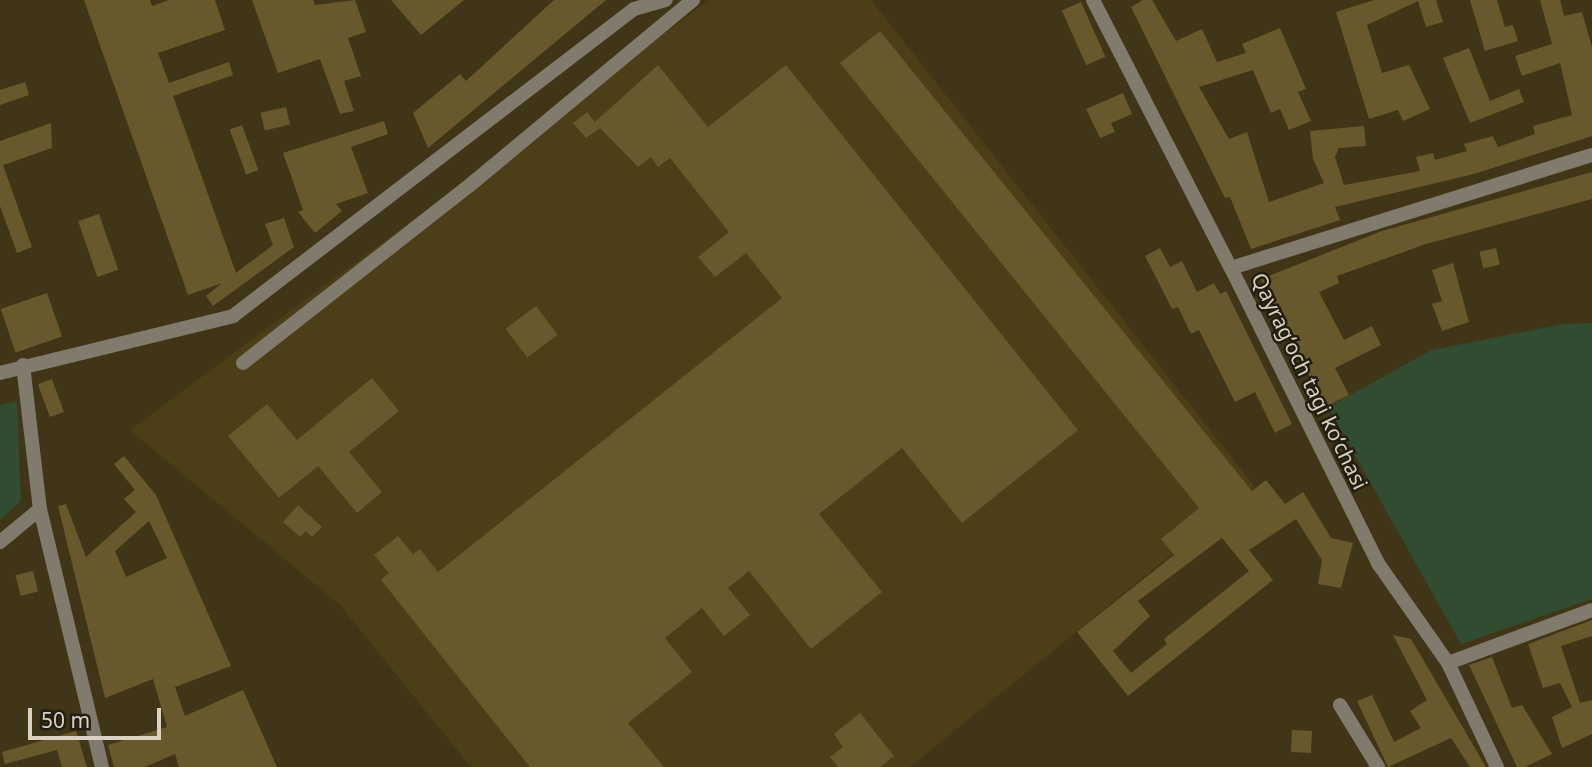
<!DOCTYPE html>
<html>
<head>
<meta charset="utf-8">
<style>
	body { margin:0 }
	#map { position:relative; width:1592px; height:767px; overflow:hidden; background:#403516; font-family:"Noto Sans",sans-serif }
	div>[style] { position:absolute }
	.built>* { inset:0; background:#4c3e16 }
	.green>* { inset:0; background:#324c32 }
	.building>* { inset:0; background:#68592c; transform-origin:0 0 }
	.street>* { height:14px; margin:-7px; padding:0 7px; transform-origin:7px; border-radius:7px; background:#817b6d }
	span { translate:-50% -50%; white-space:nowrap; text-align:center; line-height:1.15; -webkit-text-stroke:5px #221e10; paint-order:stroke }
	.street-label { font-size:21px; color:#d9d2c1 }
	.scale { position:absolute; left:28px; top:708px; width:133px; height:32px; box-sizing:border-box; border:4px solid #d9d2c1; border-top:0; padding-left:9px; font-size:21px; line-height:24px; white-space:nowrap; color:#d9d2c1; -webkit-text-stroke:5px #221e10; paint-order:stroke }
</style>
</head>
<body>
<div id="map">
	<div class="built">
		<i style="clip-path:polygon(709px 0,871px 0,1255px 487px,910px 767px,471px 767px,340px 605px,130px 430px)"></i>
	</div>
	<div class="green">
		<i style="clip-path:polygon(1592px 323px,1592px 599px,1461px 644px,1328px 407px,1432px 350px,1563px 324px)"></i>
		<i style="clip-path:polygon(17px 401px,21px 501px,0 520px,0 405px)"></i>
	</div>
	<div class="building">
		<i style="clip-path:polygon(84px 0,150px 0,152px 6px,169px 0,215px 0,225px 30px,158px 53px,169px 83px,229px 62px,233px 75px,173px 96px,236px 273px,273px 245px,265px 224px,284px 218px,294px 247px,213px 306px,206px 296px,222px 283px,188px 295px)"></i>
		<i style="clip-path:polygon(252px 0,313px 0,315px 5px,355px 0,366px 32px,348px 38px,361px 76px,344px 81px,354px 111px,340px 114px,320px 59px,278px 73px)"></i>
		<i style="clip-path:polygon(391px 0,464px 0,421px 35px)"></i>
		<i style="clip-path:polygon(554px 0,606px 0,428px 148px,413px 113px,460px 74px,466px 81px)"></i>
		<i style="clip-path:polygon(1143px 0,1152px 0,1176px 41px,1202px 29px,1217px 62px,1246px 53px,1242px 44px,1280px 28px,1306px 89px,1298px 92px,1311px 121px,1289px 130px,1280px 109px,1271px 113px,1253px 70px,1199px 87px,1229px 139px,1247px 132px,1269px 202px,1324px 183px,1313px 159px,1310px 131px,1364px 126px,1366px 146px,1339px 148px,1335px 157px,1344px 185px,1420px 171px,1416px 157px,1433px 153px,1435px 160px,1467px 151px,1464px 144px,1493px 136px,1498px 147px,1535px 134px,1533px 126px,1572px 115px,1560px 63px,1522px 76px,1515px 56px,1552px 44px,1540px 0,1560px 0,1564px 16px,1582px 12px,1592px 47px,1592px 136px,1474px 174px,1335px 207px,1340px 220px,1251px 249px,1230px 197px,1225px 198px,1131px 7px)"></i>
		<i style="clip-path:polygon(1374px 0,1436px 0,1443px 22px,1426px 27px,1418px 1px,1367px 25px,1382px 73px,1409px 65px,1430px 109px,1403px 121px,1398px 110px,1369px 119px,1336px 12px)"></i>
		<i style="clip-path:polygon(1470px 0,1497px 0,1505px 27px,1513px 25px,1518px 41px,1485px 51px)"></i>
		<i style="left:1081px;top:2px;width:60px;height:21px;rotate:66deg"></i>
		<i style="clip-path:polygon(evenodd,880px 31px,1252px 491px,1266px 480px,1285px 504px,1303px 492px,1331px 538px,1353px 543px,1341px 588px,1318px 584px,1322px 560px,1296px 519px,1249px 550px,1273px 580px,1128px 696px,1077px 632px,1174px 555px,1161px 539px,1199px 508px,840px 63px,880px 31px,1222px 538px,1249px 571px,1164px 639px,1167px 644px,1131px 673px,1113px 651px,1150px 616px,1138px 601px,1222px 538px)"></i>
		<i style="clip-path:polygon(1469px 48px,1490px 101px,1519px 89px,1524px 102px,1470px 123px,1443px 58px)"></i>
		<i style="clip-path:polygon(658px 65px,708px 127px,786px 65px,1078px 430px,962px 523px,902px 448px,819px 514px,882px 592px,811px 649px,749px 571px,728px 588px,750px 615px,724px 636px,702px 608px,665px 638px,692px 672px,628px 723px,664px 767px,530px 767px,381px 580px,389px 573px,374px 555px,398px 536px,413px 554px,420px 549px,438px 572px,782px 298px,746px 253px,715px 277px,698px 257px,729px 232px,670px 158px,658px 167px,651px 157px,638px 167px,600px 128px,586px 138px,573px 123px,587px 112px,595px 122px)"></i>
		<i style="clip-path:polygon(25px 82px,29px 95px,0 105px,0 90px)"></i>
		<i style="clip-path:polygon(1123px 93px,1132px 114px,1111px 123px,1115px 132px,1100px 138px,1086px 109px)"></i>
		<i style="left:286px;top:107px;width:18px;height:26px;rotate:77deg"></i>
		<i style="clip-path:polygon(384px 121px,388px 134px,351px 147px,368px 193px,336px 204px,342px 211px,315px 233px,298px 212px,303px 210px,283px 153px)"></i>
		<i style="clip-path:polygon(51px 123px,52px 148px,3px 165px,32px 247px,17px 253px,0 206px,0 141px)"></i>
		<i style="left:242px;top:125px;width:48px;height:13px;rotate:70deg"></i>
		<i style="clip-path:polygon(1592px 172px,1592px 199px,1426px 244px,1337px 276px,1339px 283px,1319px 292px,1344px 340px,1372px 326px,1381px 345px,1335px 368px,1349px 395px,1325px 407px,1261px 279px,1382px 231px)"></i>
		<i style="left:99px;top:214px;width:59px;height:22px;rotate:71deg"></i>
		<i style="clip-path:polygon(1160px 248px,1170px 267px,1182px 261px,1197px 292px,1214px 283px,1220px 294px,1226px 291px,1292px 424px,1275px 433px,1255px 392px,1235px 402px,1199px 330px,1191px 334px,1178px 307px,1172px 309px,1145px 256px)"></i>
		<i style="left:1496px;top:248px;width:17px;height:17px;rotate:77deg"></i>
		<i style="clip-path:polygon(1453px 263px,1469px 322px,1442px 331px,1432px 304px,1442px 301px,1432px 270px)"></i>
		<i style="left:47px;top:293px;width:46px;height:49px;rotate:71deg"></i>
		<i style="left:536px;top:306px;width:36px;height:38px;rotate:53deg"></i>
		<i style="clip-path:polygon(372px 378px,399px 411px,349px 452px,382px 492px,357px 513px,318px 466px,279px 498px,228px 436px,267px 404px,297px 440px)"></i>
		<i style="left:52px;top:379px;width:35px;height:15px;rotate:70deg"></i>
		<i style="clip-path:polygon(evenodd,124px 456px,156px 495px,231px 666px,175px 687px,185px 716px,243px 690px,277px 767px,179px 767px,175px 754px,145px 767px,114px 767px,108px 745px,167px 727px,153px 679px,105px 698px,58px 506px,66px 504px,86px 557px,136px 512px,124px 499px,135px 490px,114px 464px,124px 456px,149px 521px,167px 558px,126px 577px,115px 551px,149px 521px)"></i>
		<i style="clip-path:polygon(298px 505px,322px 527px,312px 537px,306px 531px,300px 537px,283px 522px)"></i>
		<i style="left:33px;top:571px;width:21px;height:18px;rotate:76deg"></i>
		<i style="clip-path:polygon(1592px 620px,1592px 636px,1561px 646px,1580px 703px,1592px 700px,1592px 734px,1562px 748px,1552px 717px,1572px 707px,1560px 683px,1543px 688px,1528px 644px)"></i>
		<i style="clip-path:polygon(1393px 635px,1411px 639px,1486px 767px,1470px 767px,1451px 738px,1388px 767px,1357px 701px,1372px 695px,1394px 742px,1421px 728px,1410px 711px,1427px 700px)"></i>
		<i style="clip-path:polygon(1492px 657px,1512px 708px,1522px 705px,1552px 754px,1525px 767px,1517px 767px,1469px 665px)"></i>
		<i style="clip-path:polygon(860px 713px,894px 756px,880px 767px,838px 767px,830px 757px,843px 747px,834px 734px)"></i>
		<i style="left:1292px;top:730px;width:20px;height:22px;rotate:3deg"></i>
		<i style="clip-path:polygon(76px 731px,87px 767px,62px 767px,57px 750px,5px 764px,2px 752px)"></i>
	</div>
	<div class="street">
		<i style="left:1093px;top:0;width:301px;rotate:62.8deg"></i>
		<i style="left:243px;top:363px;width:288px;rotate:-38.1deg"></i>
		<i style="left:470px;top:185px;width:290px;rotate:-39.7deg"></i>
		<i style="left:23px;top:365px;width:145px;rotate:83.3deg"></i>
		<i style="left:40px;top:509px;width:265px;rotate:76.5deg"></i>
		<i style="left:0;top:373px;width:240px;rotate:-13.7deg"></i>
		<i style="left:233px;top:316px;width:505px;rotate:-37.44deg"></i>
		<i style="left:634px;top:9px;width:33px;rotate:-16deg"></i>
		<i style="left:0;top:542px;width:52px;rotate:-39.5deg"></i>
		<i style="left:1448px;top:663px;width:153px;rotate:-20.2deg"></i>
		<i style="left:1340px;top:705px;width:73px;rotate:58.5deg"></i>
		<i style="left:1497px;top:767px;width:115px;rotate:-115.2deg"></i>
		<i style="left:1448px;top:663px;width:120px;rotate:-125.1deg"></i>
		<i style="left:1379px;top:565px;width:332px;rotate:-116.5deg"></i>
		<i style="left:1231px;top:268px;width:378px;rotate:-17.4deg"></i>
	</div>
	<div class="street-label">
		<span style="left:1310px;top:381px;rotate:64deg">Qayragʻoch tagi koʻchasi</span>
	</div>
	<div class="scale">50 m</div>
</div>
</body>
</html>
